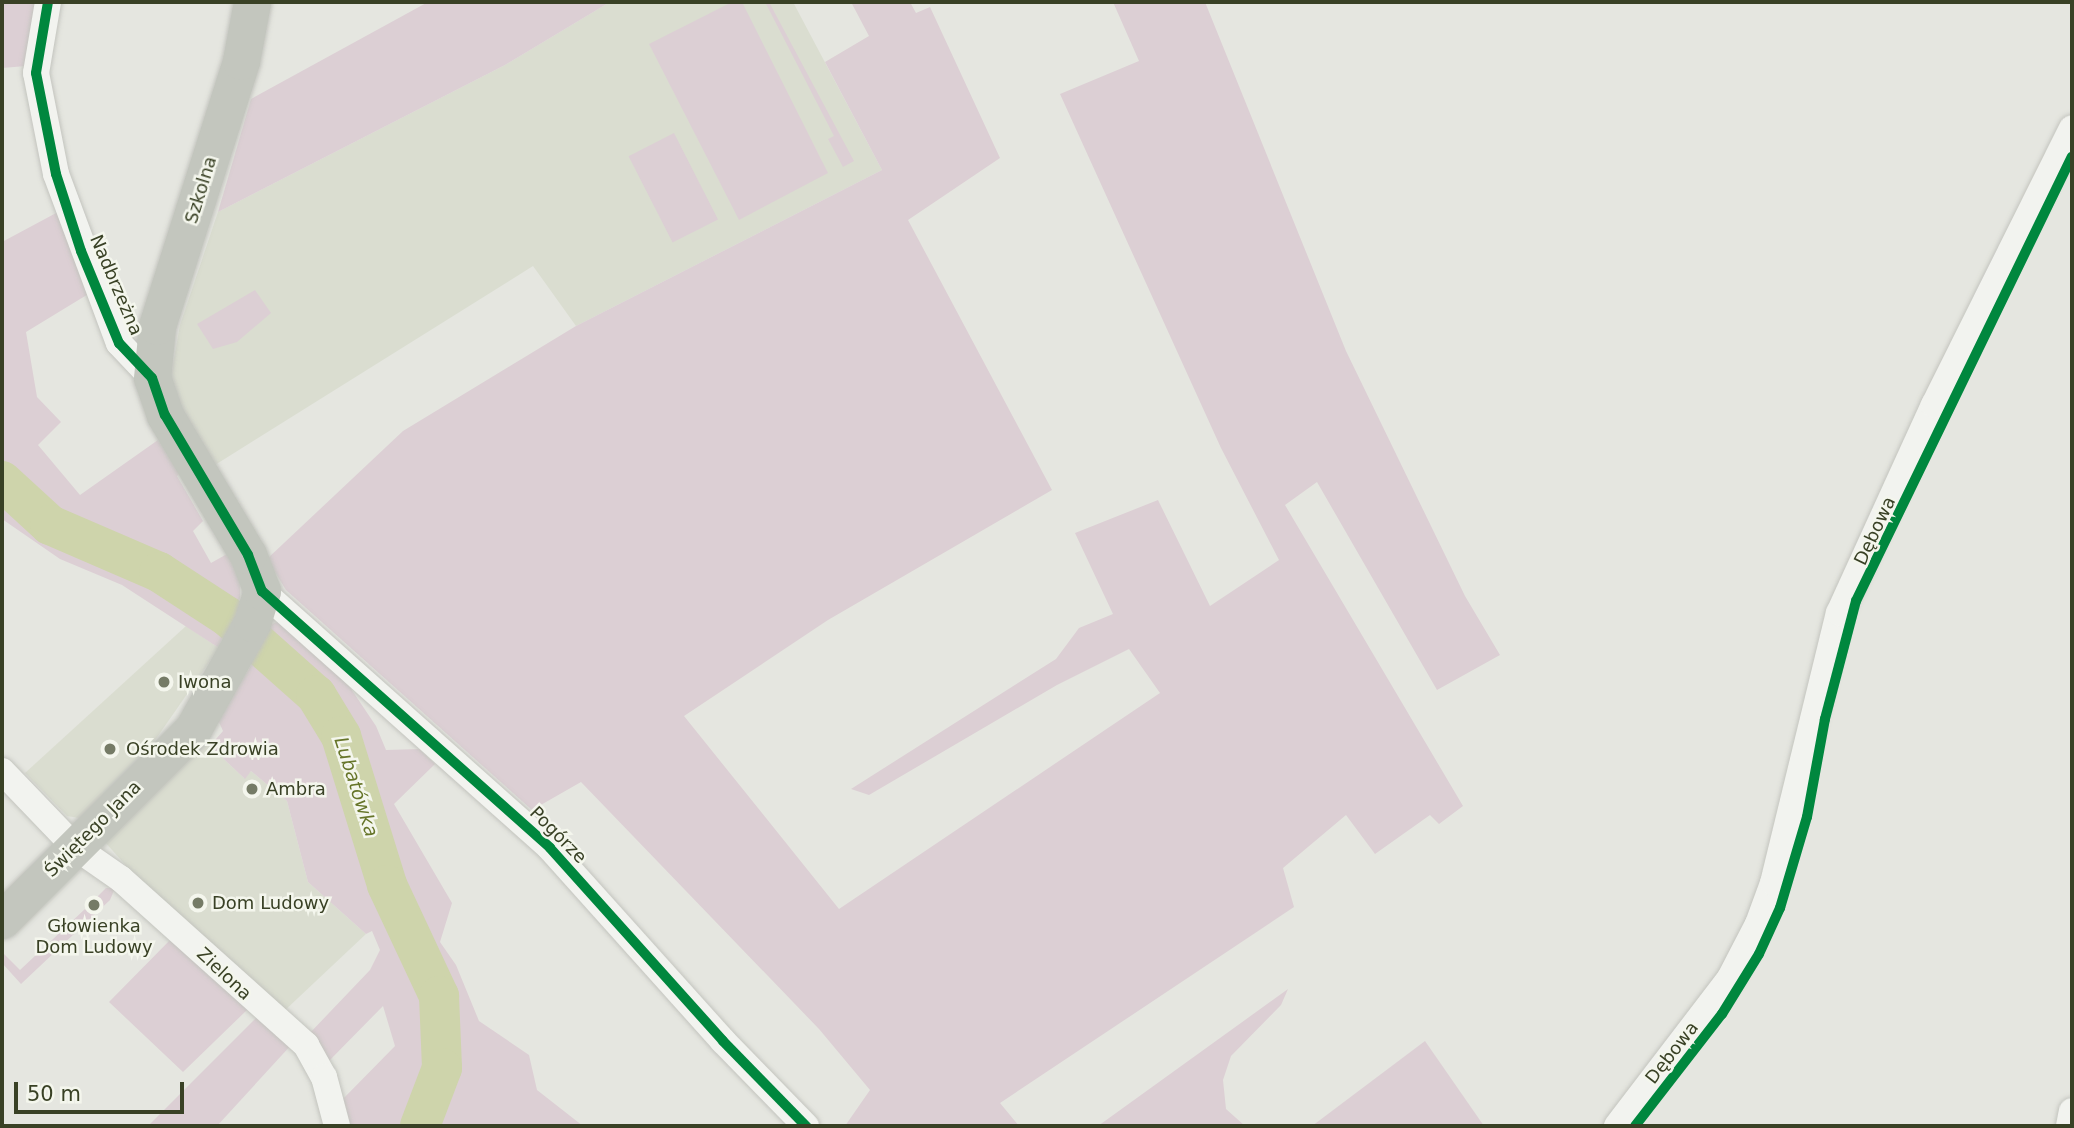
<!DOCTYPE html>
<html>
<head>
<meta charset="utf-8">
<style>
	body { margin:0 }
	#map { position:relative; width:2074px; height:1128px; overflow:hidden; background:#e5e6e0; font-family:"DejaVu Sans",sans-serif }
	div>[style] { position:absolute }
	.built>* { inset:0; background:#daddd0 }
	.green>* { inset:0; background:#dccfd4; transform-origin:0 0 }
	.river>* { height:40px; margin:-20px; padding:0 20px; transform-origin:20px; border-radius:20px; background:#ced4ab }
	.roads { filter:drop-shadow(0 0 2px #c3c4be) drop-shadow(0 0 2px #c3c4be) }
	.street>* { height:26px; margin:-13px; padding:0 13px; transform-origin:13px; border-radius:13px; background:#f2f3ef }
	.secondary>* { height:37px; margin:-18.5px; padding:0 18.5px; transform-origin:18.5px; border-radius:18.5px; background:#c3c6be }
	.cycleway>* { height:10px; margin:-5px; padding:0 5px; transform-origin:5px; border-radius:5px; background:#00873e }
	.dots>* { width:19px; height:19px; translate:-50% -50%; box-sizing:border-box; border:4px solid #f4f6ed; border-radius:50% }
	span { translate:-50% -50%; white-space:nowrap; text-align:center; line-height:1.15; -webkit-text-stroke:5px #f4f6ed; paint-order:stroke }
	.street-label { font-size:18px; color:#394125 }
	.poi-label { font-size:18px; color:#394125 }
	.left { translate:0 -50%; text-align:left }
	.water-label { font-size:19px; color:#667529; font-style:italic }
	.frame { position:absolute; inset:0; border:4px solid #394125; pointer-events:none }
	.scale { position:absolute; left:14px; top:1082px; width:170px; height:32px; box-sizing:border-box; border:4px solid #394125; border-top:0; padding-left:9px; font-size:21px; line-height:24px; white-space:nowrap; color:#394125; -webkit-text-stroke:5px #f4f6ed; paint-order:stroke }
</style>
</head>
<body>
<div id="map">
	<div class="built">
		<i style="clip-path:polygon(610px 2px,793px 2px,882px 170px,576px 326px,533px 266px,215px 465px,183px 411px,171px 376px,180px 325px,218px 212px,505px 65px)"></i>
		<i style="clip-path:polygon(186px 626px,219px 648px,151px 746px,79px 818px,67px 816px,25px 773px)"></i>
		<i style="clip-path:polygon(199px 746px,210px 746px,244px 778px,251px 771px,287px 801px,308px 882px,366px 934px,281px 1014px,147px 889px,104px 841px)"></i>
	</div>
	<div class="green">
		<i style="clip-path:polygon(2px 2px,37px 2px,26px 66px,2px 68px)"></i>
		<i style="clip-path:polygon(428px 2px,610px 2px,505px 65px,218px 212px,251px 99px)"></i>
		<i style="clip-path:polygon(732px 2px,742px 2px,828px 173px,739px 220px,649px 44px)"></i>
		<i style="clip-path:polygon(765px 2px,769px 2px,854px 161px,843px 167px,828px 139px,834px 136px)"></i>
		<i style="clip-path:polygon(851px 2px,910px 2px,916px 13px,930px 7px,1000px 158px,908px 220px,1052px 490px,828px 620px,684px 716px,839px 909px,1160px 693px,1129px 649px,1057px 685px,869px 795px,851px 789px,1056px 659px,1079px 628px,1113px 614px,1075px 533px,1158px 500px,1210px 606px,1279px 560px,1221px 448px,1060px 94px,1139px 61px,1113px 2px,1205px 2px,1346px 351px,1465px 596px,1500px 655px,1437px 690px,1317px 482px,1285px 505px,1463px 806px,1439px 824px,1430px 815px,1375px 854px,1346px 815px,1283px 868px,1294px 907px,1000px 1103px,1019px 1126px,845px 1126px,870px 1090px,819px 1029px,581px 782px,532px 810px,286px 590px,267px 559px,403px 431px,576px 326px,882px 170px,825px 62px,869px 36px)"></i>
		<i style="left:674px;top:133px;width:97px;height:51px;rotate:63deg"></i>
		<i style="clip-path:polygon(58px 212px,90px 293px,26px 332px,37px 397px,61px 422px,38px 445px,80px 495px,158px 440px,181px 472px,177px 476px,203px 521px,193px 531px,211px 563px,227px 554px,240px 578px,240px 598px,235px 609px,179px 572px,76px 525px,39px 501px,27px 513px,68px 542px,154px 579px,214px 614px,223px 635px,219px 648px,122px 585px,60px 559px,2px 519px,2px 242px)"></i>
		<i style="clip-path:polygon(255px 290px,271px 313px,237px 342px,213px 349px,197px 324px)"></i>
		<i style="clip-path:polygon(283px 620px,339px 671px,376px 726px,386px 750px,419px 749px,435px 764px,394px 804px,452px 903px,440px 942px,456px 965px,479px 1021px,529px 1055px,537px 1090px,583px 1126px,347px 1126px,341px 1101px,395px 1046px,383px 1006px,327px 1063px,308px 1035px,370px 970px,380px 950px,372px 931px,366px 934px,308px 882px,287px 801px,251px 771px,245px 779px,210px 746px,223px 731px,218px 720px,254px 660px,307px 703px,337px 750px,374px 883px,399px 932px,416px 922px,400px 899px,351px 731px,314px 680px,264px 633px,266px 626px)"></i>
		<i style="clip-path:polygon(106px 888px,115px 888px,110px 900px,21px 984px,2px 963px,2px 952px,20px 970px,85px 909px,90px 913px,100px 903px,96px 898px)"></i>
		<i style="clip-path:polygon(171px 939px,209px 976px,241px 998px,248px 1009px,183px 1072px,109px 1002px)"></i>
		<i style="clip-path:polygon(1288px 989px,1281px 1005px,1231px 1056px,1223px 1080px,1226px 1109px,1245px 1126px,1098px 1126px)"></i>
		<i style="clip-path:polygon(260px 1014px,293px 1043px,217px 1126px,148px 1126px)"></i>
		<i style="clip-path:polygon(1425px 1041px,1484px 1126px,1312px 1126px)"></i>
	</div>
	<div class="river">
		<i style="left:2px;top:481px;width:65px;rotate:42.5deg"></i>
		<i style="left:50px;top:525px;width:119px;rotate:23.3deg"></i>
		<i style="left:159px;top:572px;width:82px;rotate:33.1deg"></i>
		<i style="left:228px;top:617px;width:118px;rotate:41.6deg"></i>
		<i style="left:316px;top:695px;width:48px;rotate:58.6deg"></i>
		<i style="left:341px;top:736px;width:156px;rotate:72.8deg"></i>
		<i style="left:387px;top:885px;width:123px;rotate:64.9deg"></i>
		<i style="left:439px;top:996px;width:72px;rotate:87.6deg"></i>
		<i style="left:442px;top:1068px;width:62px;rotate:110.8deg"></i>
	</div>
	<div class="roads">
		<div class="street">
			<i style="left:48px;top:2px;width:72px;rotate:99.6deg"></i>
			<i style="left:36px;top:73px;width:103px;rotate:78.8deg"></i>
			<i style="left:56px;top:174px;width:180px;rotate:69.6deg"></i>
			<i style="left:119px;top:343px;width:48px;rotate:46.7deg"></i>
			<i style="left:262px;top:591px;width:386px;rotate:41.7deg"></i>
			<i style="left:550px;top:848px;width:259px;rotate:48.1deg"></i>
			<i style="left:723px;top:1041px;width:119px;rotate:45.7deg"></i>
			<i style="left:2px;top:771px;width:105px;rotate:46.2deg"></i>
			<i style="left:75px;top:847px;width:56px;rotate:34.8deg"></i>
			<i style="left:121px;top:879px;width:249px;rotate:41.9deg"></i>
			<i style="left:306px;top:1045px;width:37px;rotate:61deg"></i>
			<i style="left:324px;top:1077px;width:51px;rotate:75.1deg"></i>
			<i style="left:1617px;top:1126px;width:186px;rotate:-52.6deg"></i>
			<i style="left:1730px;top:978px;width:61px;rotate:-62.6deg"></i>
			<i style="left:1758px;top:924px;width:44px;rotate:-69.9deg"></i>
			<i style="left:1773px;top:883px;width:278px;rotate:-76.3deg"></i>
			<i style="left:1839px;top:613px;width:229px;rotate:-65.5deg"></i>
			<i style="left:1934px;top:405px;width:309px;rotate:-63.5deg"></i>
			<i style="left:2069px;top:1126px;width:15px;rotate:-79deg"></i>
		</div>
		<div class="secondary">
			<i style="left:2px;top:920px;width:270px;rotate:-45deg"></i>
			<i style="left:193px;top:729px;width:121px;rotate:-60.9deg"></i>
			<i style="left:252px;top:623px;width:34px;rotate:-73deg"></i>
			<i style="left:262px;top:591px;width:39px;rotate:-111deg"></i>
			<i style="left:248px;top:555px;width:163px;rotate:-120.7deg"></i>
			<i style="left:165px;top:415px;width:39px;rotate:-109deg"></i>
			<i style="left:152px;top:378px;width:52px;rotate:-84.5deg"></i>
			<i style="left:157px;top:326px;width:278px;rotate:-72.4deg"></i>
			<i style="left:241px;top:61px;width:60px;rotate:-79.4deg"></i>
		</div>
	</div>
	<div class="cycleway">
		<i style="left:48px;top:2px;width:72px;rotate:99.6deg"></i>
		<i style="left:36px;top:73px;width:103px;rotate:78.8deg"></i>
		<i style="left:56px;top:174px;width:81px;rotate:72deg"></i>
		<i style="left:81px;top:251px;width:100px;rotate:67.6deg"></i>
		<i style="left:119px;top:343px;width:48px;rotate:46.7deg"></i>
		<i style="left:152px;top:378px;width:39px;rotate:71deg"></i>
		<i style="left:165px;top:415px;width:163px;rotate:59.3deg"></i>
		<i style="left:248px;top:555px;width:39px;rotate:69deg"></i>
		<i style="left:262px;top:591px;width:386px;rotate:41.7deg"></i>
		<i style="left:550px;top:848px;width:259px;rotate:48.1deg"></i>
		<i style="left:723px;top:1041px;width:119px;rotate:45.7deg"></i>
		<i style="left:1635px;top:1126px;width:142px;rotate:-52.2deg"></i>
		<i style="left:1722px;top:1014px;width:70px;rotate:-58.3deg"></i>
		<i style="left:1759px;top:954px;width:51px;rotate:-65.5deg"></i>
		<i style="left:1780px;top:908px;width:95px;rotate:-73.5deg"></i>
		<i style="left:1807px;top:817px;width:100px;rotate:-79.6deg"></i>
		<i style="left:1825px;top:719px;width:122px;rotate:-75.3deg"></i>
		<i style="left:1856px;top:601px;width:494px;rotate:-64.1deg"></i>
	</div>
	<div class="dots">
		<i style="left:164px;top:682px;background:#757b66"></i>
		<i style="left:110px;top:749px;background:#757b66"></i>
		<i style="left:252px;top:789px;background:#757b66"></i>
		<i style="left:198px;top:903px;background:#757b66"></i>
		<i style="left:94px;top:905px;background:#757b66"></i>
	</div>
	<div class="street-label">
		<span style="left:201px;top:190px;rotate:-73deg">Szkolna</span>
		<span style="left:116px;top:285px;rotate:67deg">Nadbrzeżna</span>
		<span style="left:1875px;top:531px;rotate:-65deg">Dębowa</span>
		<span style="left:93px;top:829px;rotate:-45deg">Świętego Jana</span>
		<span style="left:558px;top:835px;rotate:45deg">Pogórze</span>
		<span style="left:224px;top:974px;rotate:43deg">Zielona</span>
		<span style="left:1672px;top:1053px;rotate:-52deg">Dębowa</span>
	</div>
	<div class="poi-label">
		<span class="left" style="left:178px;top:682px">Iwona</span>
		<span class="left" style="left:126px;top:749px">Ośrodek Zdrowia</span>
		<span class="left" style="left:266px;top:789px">Ambra</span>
		<span class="left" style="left:212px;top:903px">Dom Ludowy</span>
		<span style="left:94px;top:937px">Głowienka<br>Dom Ludowy</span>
	</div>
	<div class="water-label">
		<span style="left:356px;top:787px;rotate:72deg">Lubatówka</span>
	</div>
	<div class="frame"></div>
	<div class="scale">50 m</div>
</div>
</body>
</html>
